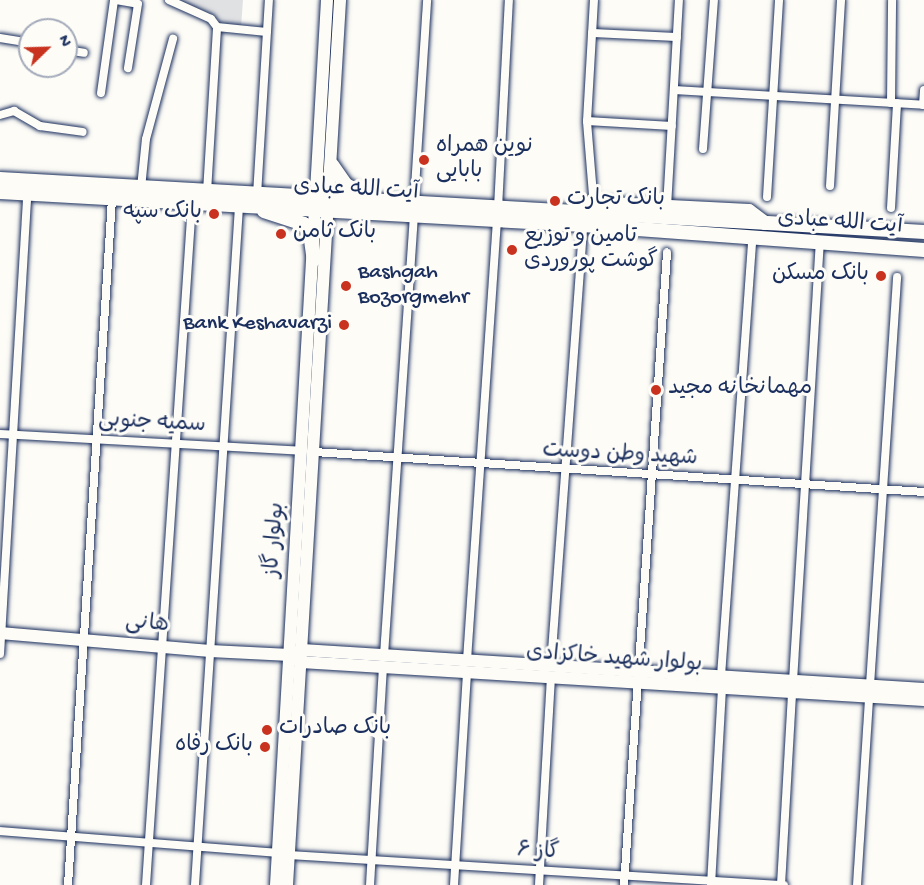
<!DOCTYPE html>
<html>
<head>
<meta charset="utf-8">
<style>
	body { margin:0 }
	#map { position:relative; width:924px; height:885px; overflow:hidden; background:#fdfcf7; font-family:"Gochi Hand","Playpen Sans Arabic",sans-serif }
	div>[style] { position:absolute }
	.green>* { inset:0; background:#e0e1e3 }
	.roads { filter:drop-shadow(0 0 2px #1b2f5e) drop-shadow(0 0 2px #1b2f5e) }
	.street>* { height:8px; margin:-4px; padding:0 4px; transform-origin:4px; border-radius:4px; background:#fdfcf7 }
	.secondary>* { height:12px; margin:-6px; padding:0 6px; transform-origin:6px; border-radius:6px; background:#fdfcf7 }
	.primary>* { height:14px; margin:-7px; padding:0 7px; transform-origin:7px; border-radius:7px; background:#fdfcf7 }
	.dots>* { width:16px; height:16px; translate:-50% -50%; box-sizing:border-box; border:3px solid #fdfcf7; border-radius:50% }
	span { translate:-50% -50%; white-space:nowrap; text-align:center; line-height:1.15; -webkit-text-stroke:6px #fdfcf7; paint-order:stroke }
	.poi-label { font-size:22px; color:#1b2f5e }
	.left { translate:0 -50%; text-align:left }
	.right { translate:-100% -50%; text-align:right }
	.street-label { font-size:22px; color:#1b2f5e }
	.north { position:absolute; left:18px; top:18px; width:60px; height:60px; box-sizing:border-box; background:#fdfcf7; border:2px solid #a3aaba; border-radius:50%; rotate:67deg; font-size:16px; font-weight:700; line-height:24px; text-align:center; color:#1b2f5e }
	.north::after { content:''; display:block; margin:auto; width:21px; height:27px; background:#c8321e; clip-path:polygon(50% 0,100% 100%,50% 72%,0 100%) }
</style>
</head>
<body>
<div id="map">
	<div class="green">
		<i style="clip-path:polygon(175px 0,243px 0,241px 27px,224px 25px,214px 16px)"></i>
	</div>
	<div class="roads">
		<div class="street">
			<i style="left:116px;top:0;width:22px;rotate:10deg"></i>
			<i style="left:138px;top:4px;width:65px;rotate:98.9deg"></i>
			<i style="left:169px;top:0;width:46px;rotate:24.3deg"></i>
			<i style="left:211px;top:19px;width:10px;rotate:53deg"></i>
			<i style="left:217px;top:27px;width:50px;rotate:5.7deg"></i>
			<i style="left:592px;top:33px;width:85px;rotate:2.7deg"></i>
			<i style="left:0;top:38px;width:30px;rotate:9deg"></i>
			<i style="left:66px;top:50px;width:18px;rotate:9deg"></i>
			<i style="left:674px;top:90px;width:250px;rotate:3.4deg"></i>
			<i style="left:101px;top:93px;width:94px;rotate:-82deg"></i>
			<i style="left:891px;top:103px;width:103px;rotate:-89.4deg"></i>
			<i style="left:923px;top:105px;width:15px;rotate:-86deg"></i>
			<i style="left:0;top:115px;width:15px;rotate:-16deg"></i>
			<i style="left:14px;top:111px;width:30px;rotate:30deg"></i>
			<i style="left:40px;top:126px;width:43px;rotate:7.9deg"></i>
			<i style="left:587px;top:121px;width:85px;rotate:3.4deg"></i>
			<i style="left:703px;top:149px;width:149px;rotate:-85.8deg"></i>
			<i style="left:830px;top:186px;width:186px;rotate:-86.6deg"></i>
			<i style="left:141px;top:188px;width:49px;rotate:-84.2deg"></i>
			<i style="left:146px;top:139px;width:104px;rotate:-74.9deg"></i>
			<i style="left:207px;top:192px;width:165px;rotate:-86.5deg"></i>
			<i style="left:257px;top:195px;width:195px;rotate:-86.5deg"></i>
			<i style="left:767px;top:197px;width:197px;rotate:-86.5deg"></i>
			<i style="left:414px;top:203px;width:203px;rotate:-86.3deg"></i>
			<i style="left:594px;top:207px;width:86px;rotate:-94.7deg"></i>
			<i style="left:587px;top:121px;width:121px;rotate:-86.7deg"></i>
			<i style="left:667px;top:207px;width:207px;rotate:-86.7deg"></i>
			<i style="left:498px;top:208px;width:208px;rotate:-87deg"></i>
			<i style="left:891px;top:208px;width:105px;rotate:-86.7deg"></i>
			<i style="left:0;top:434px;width:302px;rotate:3.2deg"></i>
			<i style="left:314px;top:452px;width:611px;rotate:3.75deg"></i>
			<i style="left:0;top:654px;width:461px;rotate:-86.6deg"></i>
			<i style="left:384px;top:655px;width:441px;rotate:-86.1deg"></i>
			<i style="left:467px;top:660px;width:441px;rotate:-86.1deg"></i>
			<i style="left:551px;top:665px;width:441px;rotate:-85.8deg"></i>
			<i style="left:721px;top:676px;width:438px;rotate:-85.9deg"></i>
			<i style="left:793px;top:681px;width:439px;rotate:-86.5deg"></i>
			<i style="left:870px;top:685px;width:409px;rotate:-86.2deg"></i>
			<i style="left:0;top:831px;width:279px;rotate:4.5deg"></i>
			<i style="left:289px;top:855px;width:496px;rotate:3.5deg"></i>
			<i style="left:68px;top:885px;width:687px;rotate:-86.33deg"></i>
			<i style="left:146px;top:885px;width:683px;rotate:-86.14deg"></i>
			<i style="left:195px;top:885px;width:680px;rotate:-86.29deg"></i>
			<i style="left:370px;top:885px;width:218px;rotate:-86.6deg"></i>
			<i style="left:454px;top:885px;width:213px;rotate:-86.5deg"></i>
			<i style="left:539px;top:885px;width:207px;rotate:-86.7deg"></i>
			<i style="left:624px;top:885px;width:634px;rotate:-86.11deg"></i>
			<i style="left:711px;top:885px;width:197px;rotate:-86.8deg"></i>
			<i style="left:781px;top:885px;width:193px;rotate:-86.7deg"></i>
			<i style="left:857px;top:885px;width:188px;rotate:-86.3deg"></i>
		</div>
		<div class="secondary">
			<i style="left:0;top:633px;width:211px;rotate:4.9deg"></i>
			<i style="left:210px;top:651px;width:80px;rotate:2.9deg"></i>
			<i style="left:290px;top:655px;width:13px;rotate:-23deg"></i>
			<i style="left:302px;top:650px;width:623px;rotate:3.59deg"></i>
			<i style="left:296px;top:659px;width:6px;rotate:31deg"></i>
			<i style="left:301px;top:662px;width:624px;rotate:3.49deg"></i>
			<i style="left:276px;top:885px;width:886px;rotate:-86.7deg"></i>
			<i style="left:287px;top:885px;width:887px;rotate:-86.57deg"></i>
		</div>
		<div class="primary">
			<i style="left:332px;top:165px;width:24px;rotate:55deg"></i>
			<i style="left:346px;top:185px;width:27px;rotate:28deg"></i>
			<i style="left:0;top:179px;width:926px;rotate:3.28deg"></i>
			<i style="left:0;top:192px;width:584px;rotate:3.24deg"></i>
			<i style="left:583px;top:225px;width:342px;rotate:4.2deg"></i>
			<i style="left:591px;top:203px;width:158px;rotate:2.9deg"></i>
			<i style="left:749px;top:211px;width:20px;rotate:37deg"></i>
			<i style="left:264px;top:211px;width:42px;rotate:18deg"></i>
			<i style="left:304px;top:224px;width:11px;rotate:56deg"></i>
			<i style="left:310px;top:233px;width:27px;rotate:82deg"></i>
		</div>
	</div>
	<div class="dots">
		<i style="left:424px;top:160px;background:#c8321e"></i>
		<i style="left:555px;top:201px;background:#c8321e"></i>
		<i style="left:214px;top:214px;background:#c8321e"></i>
		<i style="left:281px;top:234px;background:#c8321e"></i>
		<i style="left:512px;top:250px;background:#c8321e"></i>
		<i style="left:881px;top:276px;background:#c8321e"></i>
		<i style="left:346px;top:286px;background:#c8321e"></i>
		<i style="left:344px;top:325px;background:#c8321e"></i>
		<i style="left:656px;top:390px;background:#c8321e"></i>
		<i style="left:267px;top:730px;background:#c8321e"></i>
		<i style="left:265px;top:747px;background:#c8321e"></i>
	</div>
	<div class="poi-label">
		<span class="left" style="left:436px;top:160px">نوین همراه<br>بابایی</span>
		<span class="left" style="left:567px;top:201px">بانک تجارت</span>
		<span class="right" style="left:202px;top:214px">بانک سپه</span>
		<span class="left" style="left:293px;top:234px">بانک ثامن</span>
		<span class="left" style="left:524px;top:250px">تامین و توزیع<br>گوشت پوروردی</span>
		<span class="left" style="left:358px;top:286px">Bashgah<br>Bozorgmehr</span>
		<span class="right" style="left:869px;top:276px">بانک مسکن</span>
		<span class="right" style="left:332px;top:325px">Bank Keshavarzi</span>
		<span class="left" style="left:668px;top:390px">مهمانخانه مجید</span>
		<span class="left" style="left:279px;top:730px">بانک صادرات</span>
		<span class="right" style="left:253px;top:747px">بانک رفاه</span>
	</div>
	<div class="street-label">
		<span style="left:356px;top:191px;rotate:3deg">آیت الله عبادی</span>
		<span style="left:840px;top:224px;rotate:4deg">آیت الله عبادی</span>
		<span style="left:152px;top:424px;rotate:3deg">سمیه جنوبی</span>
		<span style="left:620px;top:456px;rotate:3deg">شهید وطن دوست</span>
		<span style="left:276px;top:540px;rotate:-86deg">بولوار گاز</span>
		<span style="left:147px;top:625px;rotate:5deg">هانی</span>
		<span style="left:614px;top:660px;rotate:4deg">بولوار شهید خاکزادی</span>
		<span style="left:538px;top:853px;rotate:3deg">گاز ۶</span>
	</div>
	<div class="north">N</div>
</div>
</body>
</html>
